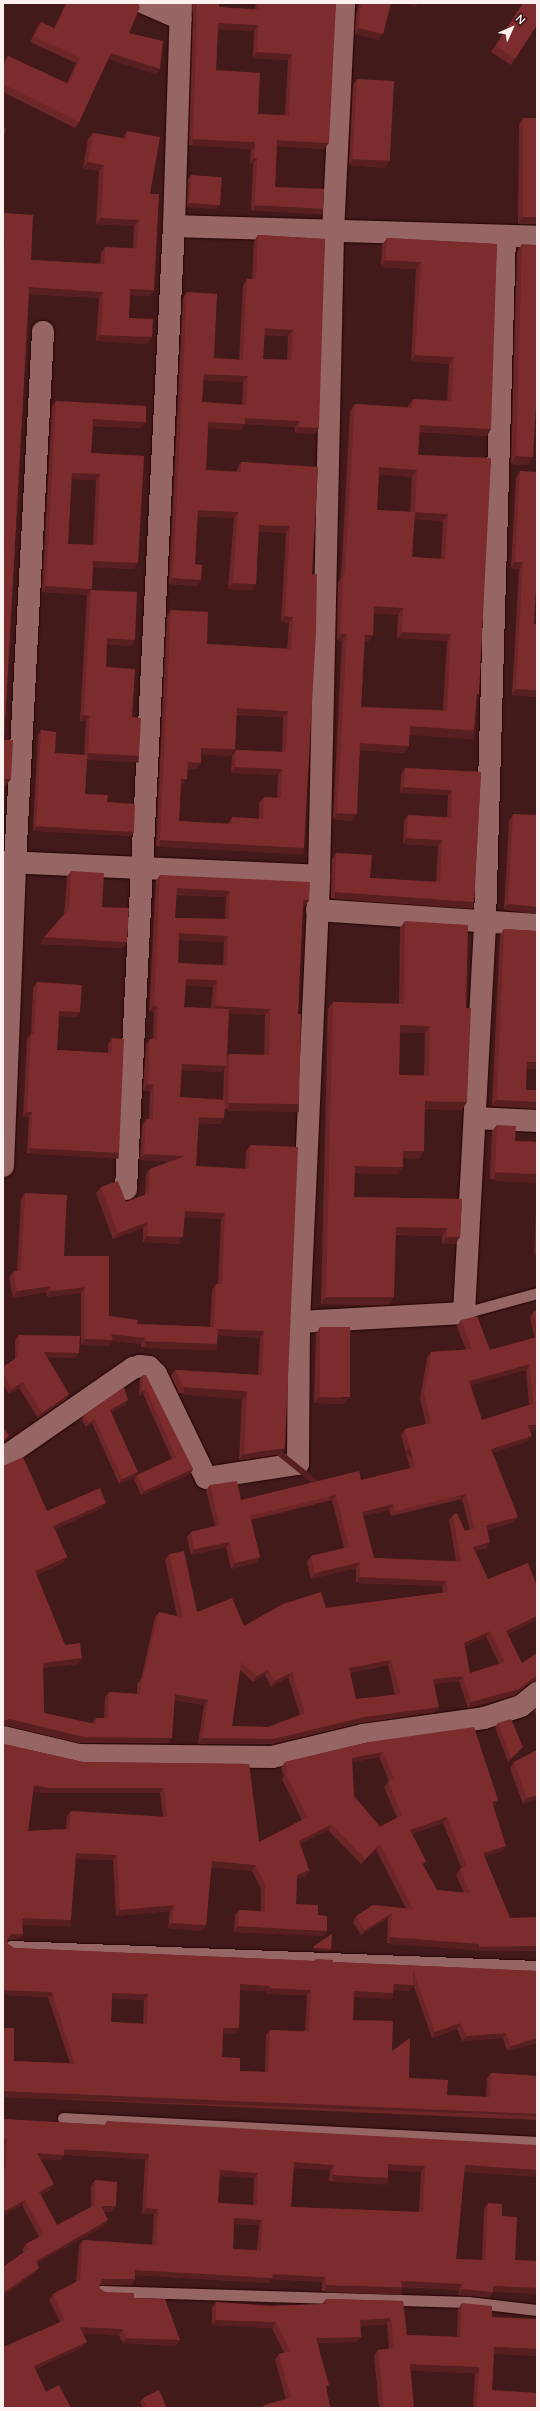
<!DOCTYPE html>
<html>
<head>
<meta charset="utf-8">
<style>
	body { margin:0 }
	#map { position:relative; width:540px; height:2411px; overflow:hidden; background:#421a19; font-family:Lato,sans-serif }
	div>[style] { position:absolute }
	.roads { filter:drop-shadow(0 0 1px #260304) drop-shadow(0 0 1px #260304) }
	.lane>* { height:11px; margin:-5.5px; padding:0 5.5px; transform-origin:5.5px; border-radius:5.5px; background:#956663 }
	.street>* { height:22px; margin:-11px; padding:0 11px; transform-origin:11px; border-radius:11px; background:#956663 }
	.wall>* { inset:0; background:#6c2627 }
	.shaded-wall>* { inset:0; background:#581f20; transform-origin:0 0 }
	.building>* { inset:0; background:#7d2c2d; transform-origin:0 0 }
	span { translate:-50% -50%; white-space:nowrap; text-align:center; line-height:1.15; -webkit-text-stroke:3.5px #361010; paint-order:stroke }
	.frame { position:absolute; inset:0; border:4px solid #fdf1f0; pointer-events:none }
	.north { position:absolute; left:492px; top:8px; width:40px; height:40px; -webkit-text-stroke:3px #361010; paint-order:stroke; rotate:45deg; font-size:11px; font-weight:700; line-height:16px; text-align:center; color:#fdf1f0 }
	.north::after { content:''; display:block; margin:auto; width:14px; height:18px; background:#fdf1f0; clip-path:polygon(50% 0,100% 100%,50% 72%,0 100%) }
</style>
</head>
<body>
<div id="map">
	<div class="roads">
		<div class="lane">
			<i style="left:464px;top:1313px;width:76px;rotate:-15.3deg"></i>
			<i style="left:10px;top:1946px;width:527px;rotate:2.17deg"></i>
			<i style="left:63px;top:2118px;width:475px;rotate:2.9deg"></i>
			<i style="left:101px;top:2291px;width:367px;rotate:1.7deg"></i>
			<i style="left:468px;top:2302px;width:69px;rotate:6.6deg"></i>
		</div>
		<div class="street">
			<i style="left:144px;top:3px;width:40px;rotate:23.4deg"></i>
			<i style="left:174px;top:226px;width:223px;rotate:-88.2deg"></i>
			<i style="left:3px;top:862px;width:316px;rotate:2.5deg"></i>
			<i style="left:317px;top:910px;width:221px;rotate:3.9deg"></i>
			<i style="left:475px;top:1118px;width:62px;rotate:2.8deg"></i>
			<i style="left:3px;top:1166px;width:303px;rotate:-87.7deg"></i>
			<i style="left:15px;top:863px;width:532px;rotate:-86.98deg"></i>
			<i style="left:126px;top:1189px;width:964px;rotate:-87.15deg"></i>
			<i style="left:174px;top:226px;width:363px;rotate:1.7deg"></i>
			<i style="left:299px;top:1322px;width:165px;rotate:-3.1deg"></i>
			<i style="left:464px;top:1313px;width:393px;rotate:-86.9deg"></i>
			<i style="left:485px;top:921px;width:684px;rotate:-88.33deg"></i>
			<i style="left:3px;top:1458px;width:158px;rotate:-34.7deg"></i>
			<i style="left:133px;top:1368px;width:7px;rotate:-16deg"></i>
			<i style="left:140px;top:1366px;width:9px;rotate:6deg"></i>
			<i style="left:149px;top:1367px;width:10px;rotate:45deg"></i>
			<i style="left:156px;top:1374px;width:115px;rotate:64.3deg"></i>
			<i style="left:206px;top:1478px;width:93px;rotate:-8.7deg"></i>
			<i style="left:298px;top:1464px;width:142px;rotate:-89.6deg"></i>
			<i style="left:299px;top:1322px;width:446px;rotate:-87.4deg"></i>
			<i style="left:319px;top:876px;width:644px;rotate:-88.75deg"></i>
			<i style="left:333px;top:232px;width:229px;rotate:-87.2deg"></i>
			<i style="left:3px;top:1737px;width:78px;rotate:13.3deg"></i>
			<i style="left:79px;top:1755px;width:193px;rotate:0.6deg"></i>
			<i style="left:272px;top:1757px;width:94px;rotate:-13.6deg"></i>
			<i style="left:363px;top:1735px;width:122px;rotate:-8deg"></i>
			<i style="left:484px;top:1718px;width:39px;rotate:-18deg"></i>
			<i style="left:521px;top:1706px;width:21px;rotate:-39deg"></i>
		</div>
	</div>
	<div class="wall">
		<i style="clip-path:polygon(66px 3px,138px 3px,129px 33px,156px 74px,108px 59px,79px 122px,75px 128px,3px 92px,3px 63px,8px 56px,67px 83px,76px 63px,30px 42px,37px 28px,41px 22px,54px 28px)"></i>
		<i style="clip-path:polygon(evenodd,192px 3px,219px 3px,219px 7px,255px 9px,256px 3px,336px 3px,324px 149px,277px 146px,275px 187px,319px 214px,251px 210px,253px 164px,250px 164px,251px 148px,189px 145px,193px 18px,192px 3px,218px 29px,254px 31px,253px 58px,288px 60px,285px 115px,258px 114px,216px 70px,218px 29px)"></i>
		<i style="clip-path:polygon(359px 3px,391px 3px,383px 34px,379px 40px,355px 34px,356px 16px)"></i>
		<i style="clip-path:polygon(523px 3px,515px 59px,511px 65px,491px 52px)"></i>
		<i style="clip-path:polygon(357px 79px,385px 168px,349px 165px,353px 85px)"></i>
		<i style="clip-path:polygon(523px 118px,537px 118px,537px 224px,518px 224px,519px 124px)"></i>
		<i style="clip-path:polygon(127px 131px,150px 194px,154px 290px,150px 296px,130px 295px,129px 318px,147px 344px,96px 341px,99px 298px,29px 294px,4px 740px,11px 779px,6px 785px,4px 785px,3px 810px,3px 213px,31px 260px,100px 264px,101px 253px,105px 247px,133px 248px,134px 226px,96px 224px,99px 171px,83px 168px,88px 139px,93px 133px,123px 138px)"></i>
		<i style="clip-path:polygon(191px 175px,220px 205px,217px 209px,187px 207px,188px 179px)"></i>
		<i style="clip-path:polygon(evenodd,258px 235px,325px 239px,315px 434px,295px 433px,295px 427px,245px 424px,241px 430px,208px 428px,206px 470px,237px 472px,237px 469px,241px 462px,318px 467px,312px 574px,304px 848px,300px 854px,156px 846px,167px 616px,171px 610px,207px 644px,287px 649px,289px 623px,281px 622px,286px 533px,258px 531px,256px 584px,251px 590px,228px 589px,234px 518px,197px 516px,195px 564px,201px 580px,197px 586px,169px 584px,183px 298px,187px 292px,214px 358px,239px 360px,243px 285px,247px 279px,252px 279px,254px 241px,258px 235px,264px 335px,288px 336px,287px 360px,263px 359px,264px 335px,258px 235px,203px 380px,243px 382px,242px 405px,202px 402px,203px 380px,258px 235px,236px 715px,283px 717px,282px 752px,236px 750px,232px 756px,231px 773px,278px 775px,277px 798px,264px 797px,259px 803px,259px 819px,232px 817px,228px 824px,179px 821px,181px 785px,182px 785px,187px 768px,196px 769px,201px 763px,201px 754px,230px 756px,235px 749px,236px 715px)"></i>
		<i style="clip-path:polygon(evenodd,387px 238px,497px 244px,487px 436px,419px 432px,418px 455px,491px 458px,474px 730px,470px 737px,409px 733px,409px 746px,404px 753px,360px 750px,352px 821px,333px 819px,342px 641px,337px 640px,338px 582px,341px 578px,350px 411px,355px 404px,408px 407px,408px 406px,413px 399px,447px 401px,449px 364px,411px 361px,416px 269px,381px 267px,382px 245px,387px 238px,379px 474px,412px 477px,410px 512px,377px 510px,379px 474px,387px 238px,414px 519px,443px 521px,441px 559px,412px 557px,414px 519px,387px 238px,374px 613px,398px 615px,397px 638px,447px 641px,443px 710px,361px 707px,364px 642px,368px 642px,373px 635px,374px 613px)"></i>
		<i style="clip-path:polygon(522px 244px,533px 457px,528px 465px,511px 464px,517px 252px)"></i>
		<i style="clip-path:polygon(evenodd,56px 401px,146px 422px,141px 428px,93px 426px,91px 453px,144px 456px,134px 569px,93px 567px,91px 590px,135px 640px,131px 646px,107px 644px,106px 667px,132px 717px,139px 756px,135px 762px,87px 759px,85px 794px,107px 802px,131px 836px,33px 831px,38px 735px,41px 730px,55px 753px,84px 755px,86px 721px,80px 721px,87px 595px,42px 592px,52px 407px,56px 401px,71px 479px,96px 480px,93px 545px,68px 544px,71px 479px)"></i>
		<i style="clip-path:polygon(520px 471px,534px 624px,537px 697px,512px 695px,519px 569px,511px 568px,516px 478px)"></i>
		<i style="clip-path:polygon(405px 768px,481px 772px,474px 902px,470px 908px,331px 898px,332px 859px,336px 853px,370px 878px,436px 882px,438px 846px,403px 844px,404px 821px,408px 815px,447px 817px,448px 795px,400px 793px,401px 774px)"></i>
		<i style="clip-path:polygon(513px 814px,536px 885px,504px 910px,509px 821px)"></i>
		<i style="clip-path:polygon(71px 871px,102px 907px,127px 942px,123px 948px,40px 944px,64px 914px,67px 877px)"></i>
		<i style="clip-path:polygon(evenodd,160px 875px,309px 900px,305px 906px,303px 906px,298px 1014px,295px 1110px,225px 1109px,220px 1124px,198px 1123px,196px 1166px,245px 1169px,246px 1151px,250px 1145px,285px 1448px,280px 1454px,239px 1460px,242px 1397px,179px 1393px,171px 1376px,175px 1370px,258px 1375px,260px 1338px,217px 1335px,217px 1344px,213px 1350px,141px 1347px,141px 1344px,112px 1341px,109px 1346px,81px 1345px,81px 1293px,47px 1297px,46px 1292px,13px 1298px,9px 1278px,13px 1272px,17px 1271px,21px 1199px,25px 1193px,64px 1256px,109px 1316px,137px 1324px,210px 1327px,212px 1290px,216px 1284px,218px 1284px,221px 1219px,184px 1217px,179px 1244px,143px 1242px,143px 1228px,113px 1239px,96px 1193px,101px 1187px,126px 1202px,145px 1195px,146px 1175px,150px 1169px,171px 1161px,140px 1160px,142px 1125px,146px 1119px,149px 1119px,150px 1091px,143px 1091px,146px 1045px,150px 1039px,153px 1039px,154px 1012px,149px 1012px,156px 881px,160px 875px,176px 895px,226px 897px,225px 919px,175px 918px,176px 895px,160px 875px,179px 940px,224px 942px,223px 965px,178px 963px,179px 940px,160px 875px,186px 985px,213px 987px,211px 1009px,184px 1007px,186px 985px,160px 875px,229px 1013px,265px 1015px,264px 1055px,229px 1054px,227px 1057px,229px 1013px,160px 875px,224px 1069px,223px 1100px,180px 1097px,181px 1070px,222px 1072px,224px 1069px)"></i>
		<i style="clip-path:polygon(evenodd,405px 921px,462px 1110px,425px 1109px,419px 1159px,403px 1158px,398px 1174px,355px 1173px,354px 1197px,462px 1199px,460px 1237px,455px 1244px,442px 1244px,442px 1236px,396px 1235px,389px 1305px,321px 1304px,328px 1009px,333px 1002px,399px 1004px,400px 928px,405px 921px,400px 1032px,425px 1033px,424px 1075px,399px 1075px,400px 1032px)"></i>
		<i style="clip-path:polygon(504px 929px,537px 931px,537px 1069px,527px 1068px,492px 1106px,500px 935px)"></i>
		<i style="clip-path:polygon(37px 982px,80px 1012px,77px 1017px,59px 1016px,57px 1050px,108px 1053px,108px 1044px,112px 1038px,115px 1158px,27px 1153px,29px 1117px,23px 1117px,27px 1039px,31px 1034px,33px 988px)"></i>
		<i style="clip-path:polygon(497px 1125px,515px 1141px,537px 1142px,537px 1181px,490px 1179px,492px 1131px)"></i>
		<i style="clip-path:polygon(537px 1207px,537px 1256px,534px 1256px,536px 1209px)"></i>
		<i style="clip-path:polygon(evenodd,537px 1311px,537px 1430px,530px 1430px,528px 1441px,492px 1453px,518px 1517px,514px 1522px,487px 1530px,487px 1548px,475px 1551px,488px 1579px,533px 1621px,508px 1634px,529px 1683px,515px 1695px,468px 1708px,459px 1681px,434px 1684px,435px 1712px,360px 1723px,271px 1744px,198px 1744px,204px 1705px,175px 1700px,169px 1743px,81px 1743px,5px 1725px,47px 1511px,102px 1508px,55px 1529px,67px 1557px,63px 1563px,36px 1575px,65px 1645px,82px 1658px,78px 1664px,43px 1668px,44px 1713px,92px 1724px,96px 1718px,104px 1718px,105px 1697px,109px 1692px,137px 1694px,137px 1684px,141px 1679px,155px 1617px,159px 1612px,177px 1616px,165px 1560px,169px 1554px,197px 1612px,244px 1626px,326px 1608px,443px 1593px,442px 1586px,356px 1583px,356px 1568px,311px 1579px,307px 1562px,311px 1556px,344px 1548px,332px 1500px,251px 1520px,260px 1557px,256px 1563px,231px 1569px,226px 1547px,191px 1555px,187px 1537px,191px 1532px,215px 1526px,206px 1490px,210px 1485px,241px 1500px,361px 1480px,410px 1468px,401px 1435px,405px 1429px,426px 1424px,420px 1398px,427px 1358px,431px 1352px,466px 1350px,457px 1326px,461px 1320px,490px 1350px,535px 1338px,530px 1318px,533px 1312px,537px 1311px,526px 1370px,529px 1405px,482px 1420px,470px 1385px,526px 1370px,537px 1311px,462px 1499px,470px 1530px,465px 1531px,453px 1515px,449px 1520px,456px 1561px,374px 1558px,363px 1516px,389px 1510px,391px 1516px,462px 1499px,537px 1311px,486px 1636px,499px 1664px,470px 1673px,465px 1646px,486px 1636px,537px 1311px,388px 1665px,395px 1695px,356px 1699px,350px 1673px,388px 1665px,537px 1311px,240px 1670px,253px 1682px,265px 1675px,271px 1687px,288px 1677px,300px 1715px,268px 1727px,232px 1726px,240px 1670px)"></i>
		<i style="clip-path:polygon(320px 1327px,344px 1404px,314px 1403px,316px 1334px)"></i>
		<i style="clip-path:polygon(19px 1335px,76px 1358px,47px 1357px,66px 1399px,38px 1418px,19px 1388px,9px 1394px,3px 1384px,3px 1367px,15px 1359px,15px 1340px)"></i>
		<i style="clip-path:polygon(143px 1375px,193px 1469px,190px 1474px,141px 1495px,134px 1479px,137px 1475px,172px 1459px,143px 1394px,139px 1396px,140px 1379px)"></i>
		<i style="clip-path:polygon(125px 1405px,111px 1412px,135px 1477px,119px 1484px,92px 1423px,86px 1427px,81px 1419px,84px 1415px)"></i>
		<i style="clip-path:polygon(537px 1708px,537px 1717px,534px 1711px)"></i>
		<i style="clip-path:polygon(498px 1723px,519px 1752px,508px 1762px,495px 1727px)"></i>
		<i style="clip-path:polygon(evenodd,369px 1742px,498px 1800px,494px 1805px,493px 1806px,502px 1851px,484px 1856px,510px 1918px,475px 1952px,475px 1950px,387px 1943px,388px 1918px,361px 1935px,353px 1922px,356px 1916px,406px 1908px,376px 1850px,361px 1864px,328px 1830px,300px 1844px,309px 1870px,306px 1876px,297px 1879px,296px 1904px,318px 1915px,323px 1936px,234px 1932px,235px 1915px,239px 1910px,261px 1911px,261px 1889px,252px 1871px,211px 1867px,206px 1925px,202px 1931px,168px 1928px,170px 1911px,116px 1916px,113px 1860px,75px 1859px,68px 1926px,22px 1924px,23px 1934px,19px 1939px,7px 1940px,8px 1944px,14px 1948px,314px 1961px,316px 1959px,333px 1962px,537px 1971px,537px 2043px,507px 2051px,503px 2038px,462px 2041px,457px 2029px,432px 2038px,413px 1984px,413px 1985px,409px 1991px,394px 1990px,390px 1998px,354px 1996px,353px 2020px,392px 2051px,409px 2078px,447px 2095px,486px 2097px,487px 2079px,491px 2073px,536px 2076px,537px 2059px,537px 2120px,3px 2097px,3px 2028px,14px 2061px,70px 2063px,48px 1997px,3px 1995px,4px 1744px,83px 1762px,249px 1764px,259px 1842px,302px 1820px,282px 1779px,284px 1776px,281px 1768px,285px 1762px,369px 1742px,379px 1757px,389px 1781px,384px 1787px,397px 1818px,380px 1827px,354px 1796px,352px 1762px,379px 1757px,369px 1742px,33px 1791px,44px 1793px,160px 1793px,163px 1817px,71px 1811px,67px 1816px,66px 1829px,28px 1831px,33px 1791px,369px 1742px,443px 1823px,462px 1869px,460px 1869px,456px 1875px,464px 1893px,437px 1890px,423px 1865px,426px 1861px,412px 1834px,443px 1823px,369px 1742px,240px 1990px,267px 1991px,266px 1994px,307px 1995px,305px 2031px,270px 2030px,266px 2035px,265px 2072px,240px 2071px,222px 2057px,223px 2033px,235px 2034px,239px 2028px,240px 1990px,369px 1742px,112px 1998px,144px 2000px,143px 2024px,111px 2022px,112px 1998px)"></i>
		<i style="clip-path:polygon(514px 1762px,537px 1799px,523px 1804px,510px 1768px)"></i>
		<i style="clip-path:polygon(evenodd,3px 2119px,105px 2125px,107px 2121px,464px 2171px,456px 2259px,482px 2260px,484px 2209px,488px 2203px,493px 2292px,489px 2297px,458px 2295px,459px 2290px,402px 2287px,398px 2293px,322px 2291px,322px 2282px,271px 2279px,268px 2283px,135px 2275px,135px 2279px,131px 2285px,100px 2285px,99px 2288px,105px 2292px,134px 2298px,176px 2346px,123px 2343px,119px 2335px,83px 2333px,83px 2347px,35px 2369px,46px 2392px,71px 2408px,3px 2408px,60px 2322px,49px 2300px,53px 2294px,76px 2282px,79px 2246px,83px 2240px,152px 2245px,154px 2214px,142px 2214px,145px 2159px,64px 2155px,60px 2160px,40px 2159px,50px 2190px,41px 2195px,57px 2225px,91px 2207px,91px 2186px,95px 2180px,116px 2206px,112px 2212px,104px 2212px,104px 2226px,37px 2263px,39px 2268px,35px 2273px,3px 2296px,3px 2267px,24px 2252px,22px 2250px,26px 2244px,39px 2237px,22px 2205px,3px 2215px,4px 2145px,3px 2145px,3px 2119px,293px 2168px,330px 2170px,329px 2181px,384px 2184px,388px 2178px,388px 2170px,421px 2172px,419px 2212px,291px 2207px,293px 2168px,3px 2119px,219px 2176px,254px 2178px,253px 2205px,218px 2203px,219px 2176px,3px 2119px,234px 2224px,259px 2225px,257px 2250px,233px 2249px,234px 2224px)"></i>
		<i style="clip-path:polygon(326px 2299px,403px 2301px,407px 2335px,457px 2337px,458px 2309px,462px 2303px,492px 2317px,494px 2353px,492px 2390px,537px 2408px,473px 2408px,475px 2373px,410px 2370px,414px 2408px,379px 2408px,374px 2355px,378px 2350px,389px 2349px,387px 2324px,360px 2326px,361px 2337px,357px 2342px,318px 2343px,330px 2408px,262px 2408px,264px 2405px,286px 2399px,275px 2360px,279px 2354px,284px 2353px,272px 2328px,212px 2325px,212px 2308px,216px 2302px,271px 2306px,322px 2304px)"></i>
		<i style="clip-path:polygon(143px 2398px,167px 2408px,143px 2408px,140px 2402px)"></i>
	</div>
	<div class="shaded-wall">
		<i style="clip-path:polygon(402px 3px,418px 3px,416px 7px)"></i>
		<i style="clip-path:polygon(218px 23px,258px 25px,254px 31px,214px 29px)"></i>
		<i style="clip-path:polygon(359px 28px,383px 34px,379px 40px,355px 34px)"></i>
		<i style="clip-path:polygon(257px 52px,292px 54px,288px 60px,253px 58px)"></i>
		<i style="clip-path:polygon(111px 53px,160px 69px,156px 74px,107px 59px)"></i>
		<i style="left:193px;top:139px;width:62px;height:7px;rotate:3deg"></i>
		<i style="clip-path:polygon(277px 140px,329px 143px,324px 149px,273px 146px)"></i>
		<i style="clip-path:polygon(254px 158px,257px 158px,253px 164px,250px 164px)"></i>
		<i style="clip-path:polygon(353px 159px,390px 161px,385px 168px,349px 165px)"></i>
		<i style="clip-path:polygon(88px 162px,104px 165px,99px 171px,83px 168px)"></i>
		<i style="clip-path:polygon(190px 203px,220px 205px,217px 209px,187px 207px)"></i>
		<i style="left:255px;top:205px;width:68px;height:6px;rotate:3deg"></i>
		<i style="clip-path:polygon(522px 217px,537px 217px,537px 224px,518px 224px)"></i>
		<i style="clip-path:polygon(101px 218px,139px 220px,134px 226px,96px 224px)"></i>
		<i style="clip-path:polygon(385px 260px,421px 262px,416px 269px,381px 267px)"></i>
		<i style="clip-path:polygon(29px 287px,103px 292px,99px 298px,25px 294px)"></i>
		<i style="clip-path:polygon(130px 289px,154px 290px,150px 296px,126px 295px)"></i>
		<i style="clip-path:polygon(265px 328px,293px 330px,288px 336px,260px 334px)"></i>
		<i style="clip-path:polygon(101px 335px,152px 337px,147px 344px,96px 341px)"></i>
		<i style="clip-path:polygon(415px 355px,454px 357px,449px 364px,411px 361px)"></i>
		<i style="clip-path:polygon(204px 374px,248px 376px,243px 382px,199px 380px)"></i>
		<i style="clip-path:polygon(245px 418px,300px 421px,295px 427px,245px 424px,241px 430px,204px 428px,208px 422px)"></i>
		<i style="clip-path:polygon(93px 419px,146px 422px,141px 428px,89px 425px)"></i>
		<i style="clip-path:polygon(420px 425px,491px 429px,487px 436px,415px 431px)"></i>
		<i style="clip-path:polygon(299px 427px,319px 428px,315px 434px,295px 433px)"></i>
		<i style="clip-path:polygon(516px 456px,533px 457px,528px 465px,511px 464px)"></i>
		<i style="clip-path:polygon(379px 467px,417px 470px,412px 477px,375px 474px)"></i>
		<i style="clip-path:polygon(72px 473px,100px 474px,96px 480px,68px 479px)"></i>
		<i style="clip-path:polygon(198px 510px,238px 512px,234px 518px,193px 516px)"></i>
		<i style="clip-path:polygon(415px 512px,448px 514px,443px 521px,410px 519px)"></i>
		<i style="clip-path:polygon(259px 525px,290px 526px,286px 533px,254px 531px)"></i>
		<i style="clip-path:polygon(93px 561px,138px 563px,134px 569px,89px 567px)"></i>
		<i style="clip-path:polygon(515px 562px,523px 562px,519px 569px,511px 568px)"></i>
		<i style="clip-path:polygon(173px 578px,201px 580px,197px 586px,169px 584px)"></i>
		<i style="clip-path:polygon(233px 583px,256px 584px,251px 590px,228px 589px)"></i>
		<i style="clip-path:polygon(46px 586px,92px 589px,87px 595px,42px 592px)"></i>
		<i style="clip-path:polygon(374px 606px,403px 608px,398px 615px,370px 613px)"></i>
		<i style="clip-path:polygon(285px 616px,293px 617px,289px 623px,281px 622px)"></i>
		<i style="clip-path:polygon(402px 632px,451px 634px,447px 641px,397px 638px)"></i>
		<i style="clip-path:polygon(341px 634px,347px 634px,342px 641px,337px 640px)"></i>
		<i style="clip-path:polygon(365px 635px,373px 635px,368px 642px,360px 642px)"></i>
		<i style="clip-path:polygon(107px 638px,135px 640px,131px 646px,103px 644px)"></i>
		<i style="clip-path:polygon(516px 689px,537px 690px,537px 697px,512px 695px)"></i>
		<i style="clip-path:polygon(237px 708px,288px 711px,283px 717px,232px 714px)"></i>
		<i style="clip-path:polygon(84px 715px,90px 716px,86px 721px,80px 721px)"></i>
		<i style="left:410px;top:726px;width:64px;height:9px;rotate:4deg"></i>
		<i style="clip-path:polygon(360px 743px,409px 746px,404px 753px,356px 750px)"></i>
		<i style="clip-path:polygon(201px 748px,235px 749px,230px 756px,197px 754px)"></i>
		<i style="left:88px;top:753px;width:51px;height:7px;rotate:3deg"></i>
		<i style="clip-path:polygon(188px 762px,201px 763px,196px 769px,183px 768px)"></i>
		<i style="clip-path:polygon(235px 767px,282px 769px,278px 775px,231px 773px)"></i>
		<i style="clip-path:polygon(5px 779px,11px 779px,6px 785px,3px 785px)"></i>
		<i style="clip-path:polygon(181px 779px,187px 779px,182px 785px,177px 785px)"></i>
		<i style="clip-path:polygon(404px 787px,452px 790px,448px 795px,400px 793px)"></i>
		<i style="clip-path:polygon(337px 813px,357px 814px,352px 821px,333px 819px)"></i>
		<i style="clip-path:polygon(36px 826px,134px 832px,131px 836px,33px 831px)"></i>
		<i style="clip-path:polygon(407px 838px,442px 840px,438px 846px,403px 844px)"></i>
		<i style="left:160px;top:840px;width:144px;height:7px;rotate:3deg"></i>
		<i style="clip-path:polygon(177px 888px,230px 891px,226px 897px,172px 894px)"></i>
		<i style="left:335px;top:892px;width:139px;height:7px;rotate:4deg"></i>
		<i style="clip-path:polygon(303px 900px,309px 900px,305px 906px,299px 906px)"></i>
		<i style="clip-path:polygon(508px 904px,537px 907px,537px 914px,504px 910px)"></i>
		<i style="clip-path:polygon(179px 933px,228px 936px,224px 942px,175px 940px)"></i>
		<i style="clip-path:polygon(44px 937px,127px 942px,123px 948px,40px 944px)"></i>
		<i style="clip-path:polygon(186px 979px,217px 980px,213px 987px,182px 985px)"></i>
		<i style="clip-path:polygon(154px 1006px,158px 1006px,154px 1012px,149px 1012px)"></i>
		<i style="clip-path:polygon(216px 1006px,270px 1009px,265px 1015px,211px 1012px)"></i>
		<i style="clip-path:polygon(59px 1011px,80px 1012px,77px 1017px,56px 1016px)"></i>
		<i style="clip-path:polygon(400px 1025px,430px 1026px,425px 1033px,395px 1032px)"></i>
		<i style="clip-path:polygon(527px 1062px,537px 1062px,537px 1069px,523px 1068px)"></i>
		<i style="clip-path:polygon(182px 1064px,226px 1066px,222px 1072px,177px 1070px)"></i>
		<i style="clip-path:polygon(148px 1084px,154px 1085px,150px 1091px,143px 1091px)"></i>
		<i style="clip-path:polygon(497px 1100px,537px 1102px,537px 1109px,492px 1106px)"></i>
		<i style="clip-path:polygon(425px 1101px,467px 1102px,462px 1110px,420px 1108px)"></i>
		<i style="left:228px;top:1103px;width:71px;height:8px;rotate:1deg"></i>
		<i style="clip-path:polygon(27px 1112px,32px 1112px,29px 1117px,23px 1117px)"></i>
		<i style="clip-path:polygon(199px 1117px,224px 1118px,220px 1124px,194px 1123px)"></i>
		<i style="left:30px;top:1148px;width:89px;height:6px;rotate:3deg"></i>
		<i style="clip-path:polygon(403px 1151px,424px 1151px,419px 1159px,398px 1158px)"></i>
		<i style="clip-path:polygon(144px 1154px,186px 1156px,181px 1162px,140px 1160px)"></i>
		<i style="clip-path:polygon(355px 1166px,403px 1167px,398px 1174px,350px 1173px)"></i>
		<i style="left:495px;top:1172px;width:42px;height:9px;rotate:3deg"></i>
		<i style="clip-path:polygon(185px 1211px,225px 1213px,221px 1219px,180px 1217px)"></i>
		<i style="clip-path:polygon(148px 1222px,143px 1228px,113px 1239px,118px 1233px)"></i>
		<i style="clip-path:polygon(396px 1227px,447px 1228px,442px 1236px,391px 1234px)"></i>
		<i style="clip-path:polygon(147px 1236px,183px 1237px,179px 1244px,143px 1242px)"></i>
		<i style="clip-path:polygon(447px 1237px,460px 1237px,455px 1244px,442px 1244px)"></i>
		<i style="clip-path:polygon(537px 1251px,537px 1256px,534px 1256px)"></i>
		<i style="clip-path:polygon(51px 1286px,46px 1292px,13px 1298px,17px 1291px)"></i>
		<i style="clip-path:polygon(85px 1287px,81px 1293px,47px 1297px,51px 1291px)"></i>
		<i style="clip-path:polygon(326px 1297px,394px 1297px,389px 1305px,321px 1304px)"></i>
		<i style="clip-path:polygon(218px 1329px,264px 1331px,260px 1338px,213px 1335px)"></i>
		<i style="clip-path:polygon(111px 1334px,145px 1338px,141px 1344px,112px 1341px,109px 1346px,81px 1345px,85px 1339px)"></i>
		<i style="left:145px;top:1341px;width:72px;height:7px;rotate:2deg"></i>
		<i style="clip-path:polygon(44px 1352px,79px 1353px,76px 1358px,40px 1357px)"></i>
		<i style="clip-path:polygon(530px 1364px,526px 1370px,465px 1387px,469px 1381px)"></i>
		<i style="clip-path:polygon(23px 1382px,19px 1388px,9px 1394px,12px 1389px)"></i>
		<i style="left:184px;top:1387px;width:63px;height:8px;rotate:4deg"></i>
		<i style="clip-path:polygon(146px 1389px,143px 1394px,139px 1396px,142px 1392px)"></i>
		<i style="clip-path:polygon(69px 1394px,66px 1399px,38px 1418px,42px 1413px)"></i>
		<i style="clip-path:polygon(319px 1397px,349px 1398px,344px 1404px,314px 1403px)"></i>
		<i style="clip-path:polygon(128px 1400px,125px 1405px,107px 1415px,110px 1410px)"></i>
		<i style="clip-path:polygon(95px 1419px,92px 1423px,86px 1427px,89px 1423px)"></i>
		<i style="clip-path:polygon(528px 1425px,537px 1425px,537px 1430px,525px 1431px)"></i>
		<i style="clip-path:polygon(9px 1436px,5px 1441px,3px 1443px,3px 1441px)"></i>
		<i style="clip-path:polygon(532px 1436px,528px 1441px,487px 1455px,491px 1449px)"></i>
		<i style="clip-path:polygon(285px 1448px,280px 1454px,239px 1460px,244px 1454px)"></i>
		<i style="clip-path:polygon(193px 1469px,190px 1474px,141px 1495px,144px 1491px)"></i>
		<i style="clip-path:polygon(138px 1472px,135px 1477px,119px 1484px,122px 1479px)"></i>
		<i style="left:466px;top:1494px;width:6px;height:73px;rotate:129deg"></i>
		<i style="left:336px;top:1495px;width:6px;height:89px;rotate:129deg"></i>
		<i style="clip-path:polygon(106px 1503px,102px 1508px,50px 1532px,53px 1526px)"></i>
		<i style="clip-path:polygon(393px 1504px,389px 1510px,359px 1517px,362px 1512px)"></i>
		<i style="clip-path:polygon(518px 1517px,514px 1522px,471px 1534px,475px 1528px)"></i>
		<i style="clip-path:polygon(230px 1542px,226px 1547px,191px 1555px,194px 1549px)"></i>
		<i style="clip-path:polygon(490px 1542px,487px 1548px,469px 1552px,473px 1547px)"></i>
		<i style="clip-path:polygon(67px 1557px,63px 1563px,31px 1577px,35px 1571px)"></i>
		<i style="clip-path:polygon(260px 1557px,256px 1563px,231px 1569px,235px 1563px)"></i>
		<i style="clip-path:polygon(360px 1562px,356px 1568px,311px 1579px,315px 1573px)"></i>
		<i style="clip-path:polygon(360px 1577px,446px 1581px,442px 1586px,356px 1583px)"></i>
		<i style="clip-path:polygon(537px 1616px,537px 1620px,502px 1636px,506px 1631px)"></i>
		<i style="clip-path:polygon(490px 1631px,486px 1636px,461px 1649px,464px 1643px)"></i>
		<i style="clip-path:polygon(82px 1658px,78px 1664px,39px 1668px,43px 1663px)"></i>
		<i style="clip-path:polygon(391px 1660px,388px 1665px,345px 1674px,349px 1668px)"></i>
		<i style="clip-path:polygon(268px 1670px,265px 1675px,253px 1682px,257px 1676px)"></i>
		<i style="clip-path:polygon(292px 1672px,288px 1677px,271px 1687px,275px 1681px)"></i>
		<i style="clip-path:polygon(463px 1676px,459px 1681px,429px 1685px,433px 1679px)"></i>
		<i style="clip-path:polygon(537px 1677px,537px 1682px,529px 1683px,515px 1695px,468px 1708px,471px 1702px,533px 1678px)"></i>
		<i style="clip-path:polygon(175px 1694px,208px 1700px,204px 1705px,171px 1700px)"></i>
		<i style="clip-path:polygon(439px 1707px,435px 1712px,360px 1723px,271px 1744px,198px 1744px,202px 1738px,364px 1717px)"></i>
		<i style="clip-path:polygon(9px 1719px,172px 1738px,169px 1743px,81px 1743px,5px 1725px,3px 1726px,3px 1721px)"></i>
		<i style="clip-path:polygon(523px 1747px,519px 1752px,508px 1762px,511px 1758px)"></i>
		<i style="clip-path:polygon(383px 1752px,379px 1757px,348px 1763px,352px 1758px)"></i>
		<i style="clip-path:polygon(34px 1785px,164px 1788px,160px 1793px,44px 1793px,30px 1790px)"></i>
		<i style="clip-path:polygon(537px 1795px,537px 1799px,523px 1804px,527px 1798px)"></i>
		<i style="clip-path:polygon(498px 1800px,494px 1805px,488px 1807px,492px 1802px)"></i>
		<i style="clip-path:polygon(447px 1817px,443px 1823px,406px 1836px,410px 1830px)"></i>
		<i style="clip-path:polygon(332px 1824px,328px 1830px,295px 1846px,299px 1841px)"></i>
		<i style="clip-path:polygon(380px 1844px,376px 1850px,361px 1864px,365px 1859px)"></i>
		<i style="clip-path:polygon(506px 1846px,502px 1851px,479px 1858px,483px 1853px)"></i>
		<i style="clip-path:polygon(76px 1853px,117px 1855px,113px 1860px,72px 1859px)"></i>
		<i style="clip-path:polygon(212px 1861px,256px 1865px,252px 1871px,208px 1867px)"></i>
		<i style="clip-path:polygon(309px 1870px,306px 1876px,293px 1880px,297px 1875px)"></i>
		<i style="clip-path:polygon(174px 1905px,170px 1911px,116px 1916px,120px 1910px)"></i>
		<i style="clip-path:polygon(392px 1913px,388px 1918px,361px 1935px,365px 1930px)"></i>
		<i style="left:22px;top:1918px;width:49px;height:7px;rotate:2deg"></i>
		<i style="clip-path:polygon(172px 1923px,206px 1925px,202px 1931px,168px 1928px)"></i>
		<i style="clip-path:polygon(238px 1926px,327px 1931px,323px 1936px,234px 1932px)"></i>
		<i style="clip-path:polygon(11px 1934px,23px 1934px,19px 1939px,7px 1940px)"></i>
		<i style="left:390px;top:1937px;width:89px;height:7px;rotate:4deg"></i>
		<i style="left:537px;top:1946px;width:5px;height:58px;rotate:90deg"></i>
		<i style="clip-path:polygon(314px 1948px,331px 1949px,329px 1951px,313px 1950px)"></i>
		<i style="clip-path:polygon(240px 1984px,270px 1986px,267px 1991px,237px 1990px)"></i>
		<i style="clip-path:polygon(394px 1984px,413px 1985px,409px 1991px,390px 1989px)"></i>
		<i style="clip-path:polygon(270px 1988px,311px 1990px,307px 1995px,266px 1994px)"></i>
		<i style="left:3px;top:1990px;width:49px;height:5px;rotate:2deg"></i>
		<i style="left:354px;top:1991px;width:39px;height:6px;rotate:3deg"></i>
		<i style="clip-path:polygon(112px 1993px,148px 1994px,144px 2000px,108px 1998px)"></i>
		<i style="clip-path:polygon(461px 2023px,457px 2029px,432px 2038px,435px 2032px)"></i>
		<i style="clip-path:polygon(223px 2028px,239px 2028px,235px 2034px,220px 2033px)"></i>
		<i style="clip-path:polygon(506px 2033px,503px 2038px,462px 2041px,466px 2036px)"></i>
		<i style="clip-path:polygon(537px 2038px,537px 2043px,507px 2051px,511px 2046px)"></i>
		<i style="left:3px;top:2091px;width:534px;height:6px;rotate:2deg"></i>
		<i style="clip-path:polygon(7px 2139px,4px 2145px,3px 2145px,3px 2141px)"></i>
		<i style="left:64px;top:2149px;width:85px;height:6px;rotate:3deg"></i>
		<i style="clip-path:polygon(37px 2153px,64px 2155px,60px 2160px,33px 2159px)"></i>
		<i style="clip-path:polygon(294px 2162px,334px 2165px,330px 2170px,290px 2168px)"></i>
		<i style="clip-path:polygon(388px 2164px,425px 2166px,421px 2172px,384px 2170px)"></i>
		<i style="left:465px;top:2165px;width:72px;height:7px;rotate:4deg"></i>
		<i style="clip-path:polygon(220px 2170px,258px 2173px,254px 2178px,216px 2176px)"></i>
		<i style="left:333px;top:2175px;width:55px;height:7px;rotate:3deg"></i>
		<i style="clip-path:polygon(54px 2184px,50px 2190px,35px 2198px,39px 2192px)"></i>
		<i style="clip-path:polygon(25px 2200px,22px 2205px,3px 2215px,3px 2212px)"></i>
		<i style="clip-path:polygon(101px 2206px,116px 2206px,112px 2212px,97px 2211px)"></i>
		<i style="clip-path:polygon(146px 2208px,158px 2209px,154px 2214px,142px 2214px)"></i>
		<i style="clip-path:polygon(234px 2218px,262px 2220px,259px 2225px,230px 2224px)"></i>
		<i style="clip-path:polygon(108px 2220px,104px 2226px,32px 2266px,36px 2261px)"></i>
		<i style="clip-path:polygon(39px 2268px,35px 2273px,3px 2296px,3px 2294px,4px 2292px)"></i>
		<i style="clip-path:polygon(135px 2270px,273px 2274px,325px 2277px,322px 2282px,271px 2279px,268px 2283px,132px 2275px)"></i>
		<i style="clip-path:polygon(102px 2279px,135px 2279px,131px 2285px,98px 2285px)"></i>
		<i style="clip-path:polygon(401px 2281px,462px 2284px,459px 2290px,397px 2286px)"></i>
		<i style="left:326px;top:2285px;width:76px;height:7px;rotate:2deg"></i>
		<i style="clip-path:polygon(493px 2286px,537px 2288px,537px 2294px,493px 2292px,489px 2297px,458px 2295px,462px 2289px)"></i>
		<i style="clip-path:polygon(391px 2318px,387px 2324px,356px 2326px,360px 2320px)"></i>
		<i style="clip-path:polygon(216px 2320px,276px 2322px,272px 2328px,212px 2325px)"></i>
		<i style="clip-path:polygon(80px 2327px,123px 2329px,119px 2335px,76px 2333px)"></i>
		<i style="clip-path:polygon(361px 2337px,357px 2342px,312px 2343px,316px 2338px)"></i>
		<i style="clip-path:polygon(127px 2338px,180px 2340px,176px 2346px,123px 2343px)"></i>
		<i style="clip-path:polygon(87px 2342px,83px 2347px,30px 2371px,34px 2366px)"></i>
		<i style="left:494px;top:2347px;width:43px;height:7px;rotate:3deg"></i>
		<i style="left:410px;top:2364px;width:69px;height:7px;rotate:2deg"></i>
	</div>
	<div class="building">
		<i style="clip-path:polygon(67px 3px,138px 3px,140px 7px,129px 33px,163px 41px,160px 69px,111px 53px,79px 122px,3px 84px,3px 66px,8px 56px,68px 84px,80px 58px,34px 36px,41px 22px,55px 29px)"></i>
		<i style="clip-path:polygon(evenodd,197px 3px,219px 3px,219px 7px,259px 10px,259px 3px,336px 3px,329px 143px,277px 140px,275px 187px,324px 189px,323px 209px,255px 205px,257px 158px,254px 158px,255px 142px,193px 139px,197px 12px,197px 3px,218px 23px,258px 25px,257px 52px,292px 54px,289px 116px,258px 114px,260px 73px,216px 70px,218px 23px)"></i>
		<i style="clip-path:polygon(362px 3px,391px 3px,383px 34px,359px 28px,360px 10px)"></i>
		<i style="clip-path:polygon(523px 3px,537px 3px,537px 25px,515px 59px,496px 46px)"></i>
		<i style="left:357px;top:79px;width:37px;height:80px;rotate:3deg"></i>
		<i style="left:523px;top:118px;width:14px;height:99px"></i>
		<i style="clip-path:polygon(3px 128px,6px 129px,3px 138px)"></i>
		<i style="clip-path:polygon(127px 131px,160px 137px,150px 194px,159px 194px,154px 290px,130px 289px,129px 318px,153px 319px,152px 337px,101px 335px,103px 292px,29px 287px,4px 740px,13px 740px,11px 779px,5px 779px,3px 810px,3px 288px,5px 239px,3px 238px,3px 213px,33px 215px,31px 260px,104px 264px,105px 247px,137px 249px,139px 220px,101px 218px,104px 165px,88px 162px,93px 133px,126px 139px)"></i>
		<i style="left:191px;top:175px;width:31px;height:28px;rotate:4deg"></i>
		<i style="clip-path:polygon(evenodd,258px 235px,325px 239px,319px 428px,299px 427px,300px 421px,245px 418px,245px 424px,208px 422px,206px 470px,241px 472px,241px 462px,318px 467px,312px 574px,317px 574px,316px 632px,304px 848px,160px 840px,171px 610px,208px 612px,207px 644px,291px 649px,293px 617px,285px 616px,290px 526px,259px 525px,256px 584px,233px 583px,238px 512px,198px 510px,195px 564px,202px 565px,201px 580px,173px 578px,187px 292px,217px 294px,214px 358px,243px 360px,247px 279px,256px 279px,258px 235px,265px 328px,293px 330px,291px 360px,263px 359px,265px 328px,258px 235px,204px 374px,248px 376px,246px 405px,202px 402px,204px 374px,258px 235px,237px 708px,288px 711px,286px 752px,236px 750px,235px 767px,282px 769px,281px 798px,264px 797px,263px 819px,232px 817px,232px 824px,179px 821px,181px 779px,187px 779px,188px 762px,201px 763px,201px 748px,235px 749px,237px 708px)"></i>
		<i style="clip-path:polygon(evenodd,387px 238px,497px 244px,491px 429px,420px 425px,418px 455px,491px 458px,479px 694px,477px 694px,474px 730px,410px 726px,409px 746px,360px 743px,357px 814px,337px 813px,347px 634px,341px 634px,343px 575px,345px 575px,355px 404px,412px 408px,413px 399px,451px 401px,454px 357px,415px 355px,421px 262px,385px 260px,387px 238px,379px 467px,417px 470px,415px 512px,377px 510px,379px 467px,387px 238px,415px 512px,448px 514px,445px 559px,412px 557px,415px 512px,387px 238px,374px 606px,403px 608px,402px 632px,451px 634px,447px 711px,361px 707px,365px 635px,373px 635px,374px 606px)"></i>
		<i style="clip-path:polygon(522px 244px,537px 245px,537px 388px,533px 457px,516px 456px)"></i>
		<i style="clip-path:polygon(evenodd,56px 401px,146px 406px,146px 422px,93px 419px,91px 453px,144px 456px,138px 563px,93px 561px,92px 589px,46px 586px,56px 401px,72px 473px,100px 474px,97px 545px,68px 544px,72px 473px)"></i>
		<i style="clip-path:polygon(520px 471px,537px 472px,537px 570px,534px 624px,537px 624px,537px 690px,516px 689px,523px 562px,515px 562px)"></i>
		<i style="clip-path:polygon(91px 590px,137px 592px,135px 640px,107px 638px,106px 667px,135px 669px,132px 717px,141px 718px,139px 756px,88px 753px,90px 716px,84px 715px)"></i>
		<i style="clip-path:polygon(41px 730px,56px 732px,55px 753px,87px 755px,85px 794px,108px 795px,107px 802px,135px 804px,134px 832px,36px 826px)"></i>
		<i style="clip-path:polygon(405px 768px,481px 772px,474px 902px,335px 892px,336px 853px,372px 855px,370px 878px,440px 882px,442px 840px,407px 838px,408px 815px,451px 818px,452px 790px,404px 787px)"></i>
		<i style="clip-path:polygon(513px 814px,537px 815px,537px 857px,536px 885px,537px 885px,537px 907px,508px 904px)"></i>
		<i style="clip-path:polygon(71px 871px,104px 873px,102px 907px,129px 908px,127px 942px,44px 937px,69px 909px)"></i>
		<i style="clip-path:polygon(evenodd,160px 875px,310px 882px,309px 900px,303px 900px,300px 967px,298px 1014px,301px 1014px,299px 1104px,228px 1103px,229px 1054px,269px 1055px,270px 1009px,216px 1006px,217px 980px,186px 979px,184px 1007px,229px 1009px,226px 1066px,182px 1064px,180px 1097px,225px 1100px,224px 1118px,199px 1117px,196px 1166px,249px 1169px,250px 1145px,298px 1147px,285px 1448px,244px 1454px,247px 1391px,184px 1387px,175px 1370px,262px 1375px,264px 1331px,218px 1329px,217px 1344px,145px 1341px,145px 1338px,111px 1334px,113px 1340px,85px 1339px,85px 1287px,51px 1291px,51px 1286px,17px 1291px,13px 1272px,21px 1270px,25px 1193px,67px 1195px,64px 1256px,109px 1256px,109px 1316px,138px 1320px,137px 1324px,214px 1327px,216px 1284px,222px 1284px,225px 1213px,185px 1211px,183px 1237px,147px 1236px,148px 1222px,118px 1233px,101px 1187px,118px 1181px,126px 1202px,149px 1193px,150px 1169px,186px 1156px,144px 1154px,146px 1119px,153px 1120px,154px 1085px,148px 1084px,150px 1039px,157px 1040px,158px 1006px,154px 1006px,160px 875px,177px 888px,230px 891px,229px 919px,175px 918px,177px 888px,160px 875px,179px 933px,228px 936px,227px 966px,178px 963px,179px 933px)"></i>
		<i style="clip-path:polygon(evenodd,405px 921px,468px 925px,466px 1008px,471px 1008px,467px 1102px,425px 1101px,424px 1151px,403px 1151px,403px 1167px,355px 1166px,354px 1197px,462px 1199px,460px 1237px,447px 1237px,447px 1228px,396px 1227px,394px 1297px,326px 1297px,333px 1002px,404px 1004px,405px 921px,400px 1025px,430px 1026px,429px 1076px,399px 1075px,400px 1025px)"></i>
		<i style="clip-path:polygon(504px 929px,537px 931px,537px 1062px,527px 1062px,526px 1090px,537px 1090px,537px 1102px,497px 1100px)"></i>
		<i style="clip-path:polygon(37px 982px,82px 985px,80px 1012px,59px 1011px,57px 1050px,111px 1053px,112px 1038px,124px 1039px,119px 1153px,30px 1148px,32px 1112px,27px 1112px,31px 1034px,34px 1034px)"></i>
		<i style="clip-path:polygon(497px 1125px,516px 1126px,515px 1141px,537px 1142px,537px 1174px,495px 1172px)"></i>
		<i style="clip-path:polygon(537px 1311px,537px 1326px,533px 1312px)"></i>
		<i style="clip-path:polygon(evenodd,477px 1316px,490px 1350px,537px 1337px,537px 1425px,528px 1425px,532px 1436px,491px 1449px,518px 1517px,475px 1528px,466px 1494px,395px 1511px,393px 1504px,362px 1512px,374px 1558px,461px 1562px,453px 1515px,457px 1513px,465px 1531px,486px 1525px,490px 1542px,473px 1547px,488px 1579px,528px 1563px,537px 1586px,537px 1616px,506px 1631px,522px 1663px,537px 1653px,537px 1677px,533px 1678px,519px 1689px,471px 1702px,463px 1676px,433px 1679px,439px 1707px,364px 1717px,274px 1739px,202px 1738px,208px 1700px,175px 1694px,172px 1738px,84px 1737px,9px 1719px,3px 1721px,3px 1466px,23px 1457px,47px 1511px,100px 1488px,106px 1503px,53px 1526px,67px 1557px,35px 1571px,65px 1645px,80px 1643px,82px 1658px,43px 1663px,44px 1713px,96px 1724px,96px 1718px,108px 1718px,109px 1692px,140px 1694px,141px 1679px,143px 1679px,159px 1612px,183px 1618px,169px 1554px,184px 1551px,197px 1612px,232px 1598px,244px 1626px,283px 1604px,321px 1592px,326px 1608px,447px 1592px,446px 1581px,360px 1577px,360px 1562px,315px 1573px,311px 1556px,349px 1547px,336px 1495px,250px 1516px,260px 1557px,235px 1563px,230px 1542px,194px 1549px,191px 1532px,220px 1525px,210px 1485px,237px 1481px,241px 1500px,359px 1471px,361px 1480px,415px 1467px,405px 1429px,431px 1423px,424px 1393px,431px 1352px,472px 1349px,461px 1320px,477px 1316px,530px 1364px,533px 1404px,482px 1420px,469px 1381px,530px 1364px,477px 1316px,490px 1631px,505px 1662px,470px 1673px,464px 1643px,490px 1631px,477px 1316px,391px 1660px,401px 1694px,356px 1699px,349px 1668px,391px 1660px,477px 1316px,241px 1662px,257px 1676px,268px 1670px,275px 1681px,292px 1672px,305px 1713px,268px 1727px,232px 1726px,241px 1662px)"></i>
		<i style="left:320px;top:1327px;width:30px;height:70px"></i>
		<i style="clip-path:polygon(19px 1335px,80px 1336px,79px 1353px,44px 1352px,69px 1394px,42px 1413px,23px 1382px,12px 1389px,3px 1373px,3px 1367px,18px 1357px)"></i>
		<i style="clip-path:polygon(143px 1375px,146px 1375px,193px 1469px,144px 1491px,137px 1475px,176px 1457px,146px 1389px,142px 1392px)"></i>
		<i style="clip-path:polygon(124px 1387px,128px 1400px,110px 1410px,138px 1472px,122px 1479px,95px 1419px,89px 1423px,84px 1415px)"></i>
		<i style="clip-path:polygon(3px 1427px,9px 1436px,3px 1441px)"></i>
		<i style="clip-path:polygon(511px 1719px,523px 1747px,511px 1758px,498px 1723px)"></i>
		<i style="clip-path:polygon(evenodd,474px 1727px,498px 1800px,492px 1802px,506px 1846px,483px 1853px,510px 1918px,537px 1917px,537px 1946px,479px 1947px,479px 1944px,390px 1937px,392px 1913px,365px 1930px,356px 1916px,373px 1905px,413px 1909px,380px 1844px,365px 1859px,332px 1824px,299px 1841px,309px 1870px,297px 1875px,296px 1904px,318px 1905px,318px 1915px,327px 1916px,327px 1931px,238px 1926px,239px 1910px,265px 1912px,265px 1884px,256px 1865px,212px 1861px,206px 1925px,172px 1923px,174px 1905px,120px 1910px,117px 1855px,76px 1853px,71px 1920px,22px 1918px,23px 1934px,11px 1934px,7px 1940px,8px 1944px,14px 1948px,316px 1961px,316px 1959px,333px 1960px,333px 1962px,537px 1971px,537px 2038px,511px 2046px,506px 2033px,466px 2036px,461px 2023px,435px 2032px,413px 1970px,413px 1985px,394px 1984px,393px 1993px,354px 1991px,353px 2020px,393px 2021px,392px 2051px,410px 2038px,409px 2078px,448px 2080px,447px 2095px,490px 2097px,491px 2073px,537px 2076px,537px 2114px,3px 2091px,3px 2028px,14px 2028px,14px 2061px,75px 2064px,52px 1992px,3px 1990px,3px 1743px,4px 1744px,83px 1762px,249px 1764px,259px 1842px,308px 1817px,285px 1773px,288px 1773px,285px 1762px,369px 1742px,474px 1727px,383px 1752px,394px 1779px,388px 1781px,402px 1815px,380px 1827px,354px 1796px,352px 1758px,383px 1752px,474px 1727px,34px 1785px,48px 1788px,164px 1788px,167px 1817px,71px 1811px,69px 1829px,28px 1831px,34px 1785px,474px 1727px,447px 1817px,467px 1866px,460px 1869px,470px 1893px,437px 1890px,422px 1863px,426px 1861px,410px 1830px,447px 1817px,474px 1727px,240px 1984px,270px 1986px,270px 1988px,311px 1990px,309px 2032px,270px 2030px,268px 2072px,240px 2071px,240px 2058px,222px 2057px,223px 2028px,239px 2028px,240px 1984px,474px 1727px,112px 1993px,148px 1994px,147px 2024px,111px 2022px,112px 1993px)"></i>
		<i style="clip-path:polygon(537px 1750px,537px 1795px,527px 1798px,514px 1762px)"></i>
		<i style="clip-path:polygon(332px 1934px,331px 1949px,314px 1948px,314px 1946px)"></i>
		<i style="clip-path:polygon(evenodd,3px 2119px,107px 2125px,107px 2121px,537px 2145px,537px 2170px,465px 2165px,456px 2259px,485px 2260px,488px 2203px,502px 2204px,502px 2216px,517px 2217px,515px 2260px,537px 2261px,537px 2288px,493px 2286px,493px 2292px,462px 2289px,462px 2284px,401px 2281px,402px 2287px,326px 2285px,325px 2277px,273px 2274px,272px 2278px,135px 2270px,135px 2279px,102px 2279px,99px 2288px,105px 2292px,134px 2293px,134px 2298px,165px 2299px,180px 2340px,127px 2338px,123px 2329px,80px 2327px,87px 2342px,34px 2366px,46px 2392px,59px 2385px,71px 2408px,3px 2408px,3px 2347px,65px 2320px,53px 2294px,80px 2280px,83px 2240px,156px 2245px,158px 2209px,146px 2208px,149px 2154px,64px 2149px,64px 2155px,37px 2153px,54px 2184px,39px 2192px,57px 2225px,95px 2205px,95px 2180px,117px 2182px,116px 2206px,101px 2206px,108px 2220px,36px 2261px,39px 2268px,4px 2292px,3px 2291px,3px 2267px,29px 2249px,26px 2244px,44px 2234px,25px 2200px,3px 2212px,3px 2169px,6px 2168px,7px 2139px,3px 2141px,3px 2119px,294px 2162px,334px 2165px,333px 2175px,388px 2178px,388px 2164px,425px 2166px,423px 2212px,291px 2207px,294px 2162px,3px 2119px,220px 2170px,258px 2173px,257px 2205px,218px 2203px,220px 2170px,3px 2119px,234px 2218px,262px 2220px,261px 2251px,233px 2249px,234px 2218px)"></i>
		<i style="clip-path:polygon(326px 2299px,403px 2301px,407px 2335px,460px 2337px,462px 2303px,492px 2306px,492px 2317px,537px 2319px,537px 2349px,494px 2347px,492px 2390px,537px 2393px,537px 2408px,477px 2408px,479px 2367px,410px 2364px,414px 2408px,380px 2408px,384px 2407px,378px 2350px,394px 2348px,391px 2318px,360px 2320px,361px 2337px,316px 2338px,329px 2385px,326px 2386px,330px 2408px,265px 2408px,264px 2405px,291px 2398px,279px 2354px,290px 2351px,276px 2322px,216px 2320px,216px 2302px,271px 2306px,326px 2304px)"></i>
		<i style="clip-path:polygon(159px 2390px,167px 2408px,148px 2408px,143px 2398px)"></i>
	</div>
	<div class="frame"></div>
	<div class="north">N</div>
</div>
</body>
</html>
